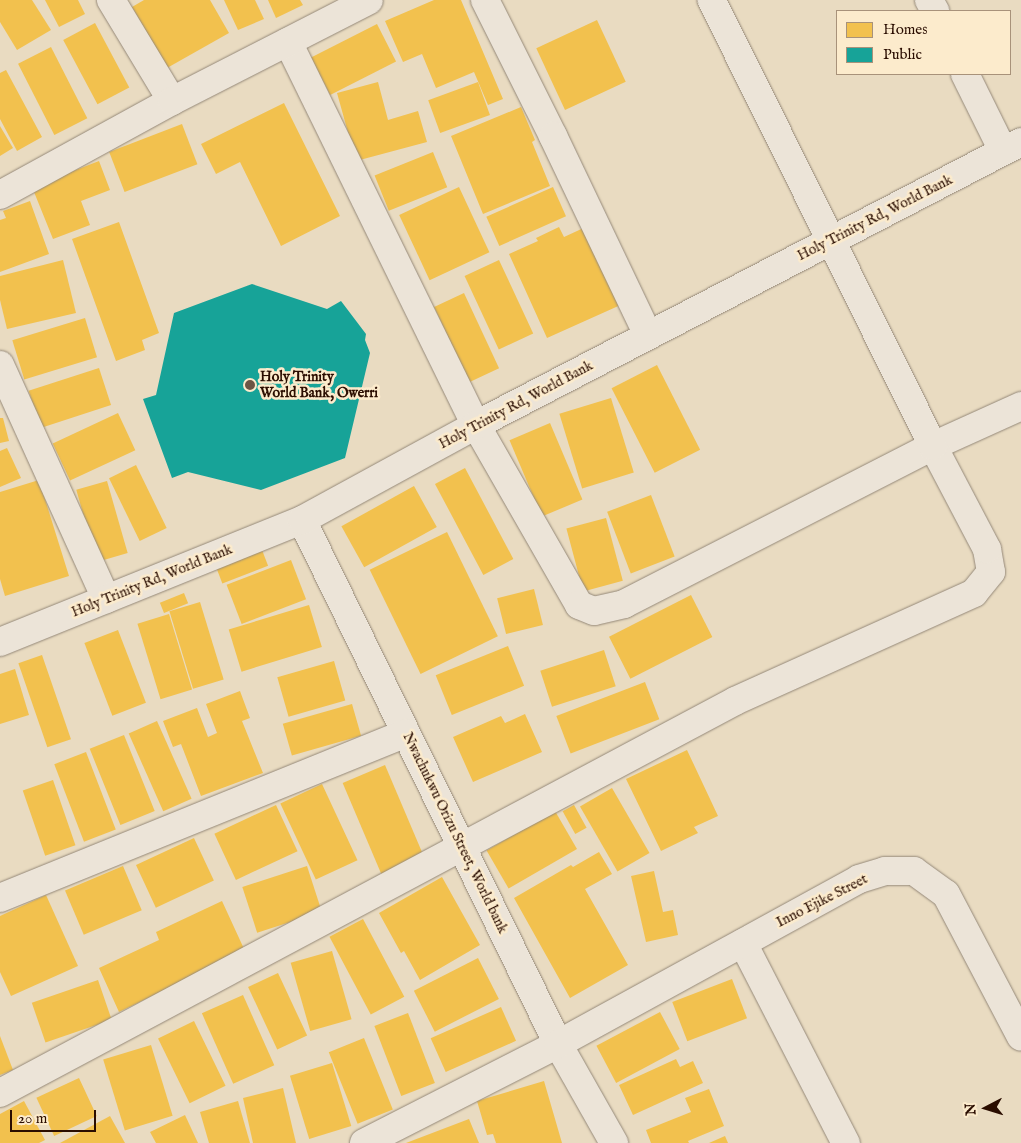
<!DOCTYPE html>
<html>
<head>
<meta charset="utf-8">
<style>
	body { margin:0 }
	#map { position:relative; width:1021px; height:1143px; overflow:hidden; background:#e9dbc1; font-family:"IM FELL English",serif }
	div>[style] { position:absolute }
	.homes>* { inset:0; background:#f2c14e; transform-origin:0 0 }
	.public>* { inset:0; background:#17a398 }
	.roads { filter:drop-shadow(0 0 1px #948878) drop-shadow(0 0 1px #948878) }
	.minor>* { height:28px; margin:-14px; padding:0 14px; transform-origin:14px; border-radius:14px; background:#ece4d8 }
	.dots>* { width:14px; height:14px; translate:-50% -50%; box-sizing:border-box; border:2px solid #fcebcc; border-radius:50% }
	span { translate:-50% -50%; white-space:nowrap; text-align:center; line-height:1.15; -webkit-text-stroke:5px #fcebcc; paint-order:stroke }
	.street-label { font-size:14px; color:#2a0d00 }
	.poi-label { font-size:14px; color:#2a0d00; font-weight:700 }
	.left { translate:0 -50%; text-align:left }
	.legend { position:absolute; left:836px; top:10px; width:175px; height:65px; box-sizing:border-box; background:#fcebcc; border:1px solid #a8927a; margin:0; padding:6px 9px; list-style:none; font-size:15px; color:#2a0d00 }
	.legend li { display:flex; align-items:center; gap:10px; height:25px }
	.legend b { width:25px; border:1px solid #a8927a }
	.north { position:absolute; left:961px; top:1083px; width:50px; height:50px; -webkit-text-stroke:4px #fcebcc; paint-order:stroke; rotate:265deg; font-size:14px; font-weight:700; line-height:20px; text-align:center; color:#2a0d00 }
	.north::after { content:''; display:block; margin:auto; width:18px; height:22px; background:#2a0d00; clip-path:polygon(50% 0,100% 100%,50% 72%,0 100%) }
	.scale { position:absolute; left:10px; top:1110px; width:86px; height:22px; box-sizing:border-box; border:2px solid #2a0d00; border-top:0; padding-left:6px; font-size:15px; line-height:18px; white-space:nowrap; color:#2a0d00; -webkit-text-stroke:4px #fcebcc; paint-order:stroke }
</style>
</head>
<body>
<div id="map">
	<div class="homes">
		<i style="clip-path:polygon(0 0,32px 0,51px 30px,17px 50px,0 22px)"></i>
		<i style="clip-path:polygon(45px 0,78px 0,85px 14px,59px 27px)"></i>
		<i style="clip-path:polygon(144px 0,210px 0,229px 33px,167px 68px,132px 7px)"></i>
		<i style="clip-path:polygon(224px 0,255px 0,264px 19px,238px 30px)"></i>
		<i style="clip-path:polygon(268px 0,300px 0,303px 5px,276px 18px)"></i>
		<i style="clip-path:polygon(434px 0,461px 0,503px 99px,488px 105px,474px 72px,436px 88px,422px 54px,403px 62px,385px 21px)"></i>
		<i style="left:597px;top:20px;width:68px;height:67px;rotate:65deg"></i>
		<i style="left:95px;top:23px;width:73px;height:36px;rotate:62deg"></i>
		<i style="left:377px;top:24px;width:42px;height:74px;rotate:63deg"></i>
		<i style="left:51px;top:47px;width:80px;height:37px;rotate:63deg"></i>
		<i style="clip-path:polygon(6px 70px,42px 137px,17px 151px,0 119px,0 73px)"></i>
		<i style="clip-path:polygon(378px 82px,388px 120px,418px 111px,427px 142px,356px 161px,337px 93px)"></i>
		<i style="left:478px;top:82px;width:35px;height:53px;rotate:70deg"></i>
		<i style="clip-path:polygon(284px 103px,340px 216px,281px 246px,240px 162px,216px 174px,201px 144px)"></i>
		<i style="clip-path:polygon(521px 107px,535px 140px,532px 142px,550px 186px,483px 214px,451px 136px)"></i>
		<i style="left:182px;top:124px;width:43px;height:78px;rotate:69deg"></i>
		<i style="clip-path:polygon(0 126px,13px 148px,0 156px)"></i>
		<i style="left:433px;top:152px;width:38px;height:63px;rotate:68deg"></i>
		<i style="clip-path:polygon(99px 161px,110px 190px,81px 201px,90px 225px,53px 239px,32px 187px)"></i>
		<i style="left:459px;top:187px;width:72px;height:66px;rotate:65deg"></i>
		<i style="left:553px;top:187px;width:32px;height:73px;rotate:66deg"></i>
		<i style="clip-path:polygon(30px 201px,49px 254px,0 272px,0 220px,6px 218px,3px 211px)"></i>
		<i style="clip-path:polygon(119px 222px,159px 333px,142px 340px,145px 350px,116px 361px,72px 239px)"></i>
		<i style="clip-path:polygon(590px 225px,625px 303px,547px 338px,509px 254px,538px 241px,536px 238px,559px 227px,564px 237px)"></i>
		<i style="clip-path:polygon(63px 260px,76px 313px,7px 329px,0 300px,0 276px)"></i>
		<i style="left:499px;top:260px;width:81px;height:38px;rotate:65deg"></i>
		<i style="left:464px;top:293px;width:83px;height:33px;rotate:65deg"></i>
		<i style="left:85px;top:318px;width:41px;height:76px;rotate:73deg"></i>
		<i style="left:657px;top:365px;width:95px;height:51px;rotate:63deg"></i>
		<i style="left:99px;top:368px;width:39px;height:74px;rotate:72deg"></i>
		<i style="left:611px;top:398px;width:78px;height:54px;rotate:73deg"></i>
		<i style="left:118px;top:413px;width:41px;height:72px;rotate:65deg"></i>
		<i style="clip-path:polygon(0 418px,3px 418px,9px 441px,0 443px)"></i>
		<i style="left:550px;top:423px;width:83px;height:44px;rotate:67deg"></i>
		<i style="clip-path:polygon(7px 448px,21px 478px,0 487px,0 451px)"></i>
		<i style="left:136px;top:465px;width:70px;height:30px;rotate:64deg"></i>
		<i style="left:465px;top:468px;width:103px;height:34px;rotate:62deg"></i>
		<i style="clip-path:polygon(39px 480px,69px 576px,5px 596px,0 579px,0 492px)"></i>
		<i style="left:107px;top:481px;width:75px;height:32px;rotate:74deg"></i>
		<i style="left:414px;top:486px;width:47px;height:83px;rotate:61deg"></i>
		<i style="left:651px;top:495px;width:66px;height:47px;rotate:69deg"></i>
		<i style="left:606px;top:518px;width:65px;height:41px;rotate:75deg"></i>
		<i style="left:447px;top:532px;width:116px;height:86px;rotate:64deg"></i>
		<i style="left:262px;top:550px;width:17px;height:49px;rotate:69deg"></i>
		<i style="left:291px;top:560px;width:42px;height:69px;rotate:69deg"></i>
		<i style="left:534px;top:589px;width:37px;height:38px;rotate:76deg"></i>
		<i style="left:184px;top:593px;width:11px;height:26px;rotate:68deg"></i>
		<i style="left:691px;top:595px;width:47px;height:92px;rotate:63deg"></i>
		<i style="left:200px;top:602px;width:81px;height:32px;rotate:73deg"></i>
		<i style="left:309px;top:605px;width:44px;height:84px;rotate:73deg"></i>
		<i style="left:169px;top:614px;width:79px;height:33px;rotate:73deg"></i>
		<i style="left:118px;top:630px;width:78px;height:36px;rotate:69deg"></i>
		<i style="left:508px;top:646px;width:43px;height:78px;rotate:68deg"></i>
		<i style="left:604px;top:650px;width:38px;height:67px;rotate:72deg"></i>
		<i style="left:42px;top:655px;width:89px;height:25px;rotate:71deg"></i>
		<i style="left:334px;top:661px;width:41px;height:59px;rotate:74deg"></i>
		<i style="clip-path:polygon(15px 669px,29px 715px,0 724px,0 674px)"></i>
		<i style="left:645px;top:682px;width:40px;height:95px;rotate:69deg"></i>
		<i style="clip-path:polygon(240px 691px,250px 718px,242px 721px,263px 773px,201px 796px,181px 744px,173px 747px,163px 721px,197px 708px,208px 737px,217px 733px,206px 704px)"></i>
		<i style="left:352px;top:704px;width:33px;height:72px;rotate:74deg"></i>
		<i style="clip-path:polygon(525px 714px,542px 752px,473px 782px,453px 737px,501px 716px,505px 723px)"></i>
		<i style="left:157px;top:721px;width:85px;height:31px;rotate:66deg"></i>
		<i style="left:124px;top:735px;width:82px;height:37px;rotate:68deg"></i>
		<i style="clip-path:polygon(687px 750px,718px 816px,694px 827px,698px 833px,661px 851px,626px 779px)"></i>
		<i style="left:86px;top:752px;width:83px;height:34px;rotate:69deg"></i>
		<i style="left:385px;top:765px;width:103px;height:46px;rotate:67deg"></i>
		<i style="left:53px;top:780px;width:69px;height:32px;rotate:71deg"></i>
		<i style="left:322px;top:784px;width:84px;height:46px;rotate:65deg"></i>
		<i style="left:612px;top:788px;width:75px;height:37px;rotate:60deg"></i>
		<i style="left:276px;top:805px;width:51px;height:68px;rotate:65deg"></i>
		<i style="left:574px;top:805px;width:26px;height:13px;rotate:61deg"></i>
		<i style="left:555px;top:811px;width:44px;height:79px;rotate:60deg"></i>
		<i style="left:194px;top:838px;width:47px;height:64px;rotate:65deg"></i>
		<i style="clip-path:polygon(599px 852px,612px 874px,585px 889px,628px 965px,570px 998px,514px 898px,571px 865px,573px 867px)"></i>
		<i style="left:123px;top:866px;width:48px;height:63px;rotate:67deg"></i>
		<i style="left:307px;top:866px;width:48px;height:68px;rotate:72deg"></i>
		<i style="clip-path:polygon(654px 871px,663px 912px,673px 910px,678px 935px,646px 942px,631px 876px)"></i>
		<i style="clip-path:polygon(442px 877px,480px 945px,420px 980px,404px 951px,401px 953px,379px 913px)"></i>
		<i style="clip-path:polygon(46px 895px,78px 966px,11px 996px,0 972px,0 916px)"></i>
		<i style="clip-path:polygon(222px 901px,245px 951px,119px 1012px,99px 968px,159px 940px,156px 932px)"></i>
		<i style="left:363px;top:919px;width:88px;height:38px;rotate:62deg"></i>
		<i style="left:332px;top:951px;width:71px;height:43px;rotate:74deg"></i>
		<i style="left:478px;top:958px;width:46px;height:72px;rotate:63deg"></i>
		<i style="left:278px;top:973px;width:69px;height:33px;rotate:65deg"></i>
		<i style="left:732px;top:979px;width:42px;height:64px;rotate:69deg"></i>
		<i style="left:98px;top:980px;width:42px;height:70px;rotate:71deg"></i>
		<i style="left:243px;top:995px;width:77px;height:45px;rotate:66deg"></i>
		<i style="left:501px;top:1007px;width:37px;height:77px;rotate:66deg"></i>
		<i style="left:660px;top:1012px;width:42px;height:72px;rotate:62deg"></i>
		<i style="left:408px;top:1013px;width:75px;height:36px;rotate:69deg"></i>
		<i style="left:194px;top:1021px;width:72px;height:40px;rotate:64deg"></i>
		<i style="clip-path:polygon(0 1036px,13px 1070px,0 1075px)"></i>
		<i style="left:364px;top:1038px;width:77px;height:38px;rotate:68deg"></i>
		<i style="left:151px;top:1045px;width:74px;height:50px;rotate:73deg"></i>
		<i style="clip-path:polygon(676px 1059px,680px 1067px,693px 1061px,703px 1083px,633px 1115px,619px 1085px)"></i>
		<i style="left:332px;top:1063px;width:66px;height:44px;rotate:73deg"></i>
		<i style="left:79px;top:1078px;width:42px;height:47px;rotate:65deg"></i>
		<i style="clip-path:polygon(544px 1081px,562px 1143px,496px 1143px,493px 1134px,487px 1135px,477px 1101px)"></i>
		<i style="clip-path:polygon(283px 1088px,296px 1143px,253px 1143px,243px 1098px)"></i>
		<i style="clip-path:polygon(709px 1089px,724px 1126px,688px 1141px,689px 1143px,651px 1143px,646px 1130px,691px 1112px,685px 1098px)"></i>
		<i style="clip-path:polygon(24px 1101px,45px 1140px,39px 1143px,0 1143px,0 1114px)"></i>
		<i style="clip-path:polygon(238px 1101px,250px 1143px,209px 1143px,200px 1112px)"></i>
		<i style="clip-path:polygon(185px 1115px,198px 1143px,156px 1143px,150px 1132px)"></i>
		<i style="clip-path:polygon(110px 1116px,125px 1143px,60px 1143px)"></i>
		<i style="clip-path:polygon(469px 1119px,479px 1143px,406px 1143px)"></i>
		<i style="clip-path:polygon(725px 1136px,728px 1143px,709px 1143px)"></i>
	</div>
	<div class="public">
		<i style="clip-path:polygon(252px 284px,327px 309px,341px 301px,366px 334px,365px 340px,370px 353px,345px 458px,261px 490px,188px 472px,172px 478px,143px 399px,156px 395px,174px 313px)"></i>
	</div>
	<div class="roads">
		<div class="minor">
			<i style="left:111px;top:0;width:118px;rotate:58.9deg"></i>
			<i style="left:485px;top:0;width:152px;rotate:63.4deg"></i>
			<i style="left:553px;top:136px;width:221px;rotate:64.5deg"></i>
			<i style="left:929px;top:0;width:13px;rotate:61deg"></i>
			<i style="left:288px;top:42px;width:427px;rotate:63.9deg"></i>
			<i style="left:476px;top:425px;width:207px;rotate:60.2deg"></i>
			<i style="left:579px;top:605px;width:16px;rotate:22deg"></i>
			<i style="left:594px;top:611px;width:31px;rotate:-13deg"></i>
			<i style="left:624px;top:604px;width:347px;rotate:-27.1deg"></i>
			<i style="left:933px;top:446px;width:97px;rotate:-24.4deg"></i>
			<i style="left:965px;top:74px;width:86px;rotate:63.7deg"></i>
			<i style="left:0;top:195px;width:196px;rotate:-28.7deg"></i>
			<i style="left:172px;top:101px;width:221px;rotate:-27.1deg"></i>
			<i style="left:0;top:365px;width:257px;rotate:65.6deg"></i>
			<i style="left:302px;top:520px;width:583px;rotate:63.96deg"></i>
			<i style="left:558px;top:1044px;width:114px;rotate:60.5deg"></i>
			<i style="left:0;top:642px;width:326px;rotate:-22deg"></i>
			<i style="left:302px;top:520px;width:198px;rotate:-28.6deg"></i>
			<i style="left:476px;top:425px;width:614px;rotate:-27.44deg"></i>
			<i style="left:0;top:898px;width:438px;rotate:-22.1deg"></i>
			<i style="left:743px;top:943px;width:225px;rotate:62.8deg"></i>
			<i style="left:0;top:1093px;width:833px;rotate:-28.07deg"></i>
			<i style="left:735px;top:701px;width:262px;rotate:-24.3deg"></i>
			<i style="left:974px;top:593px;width:27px;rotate:-51deg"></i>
			<i style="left:991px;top:572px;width:23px;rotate:-100deg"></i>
			<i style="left:987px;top:549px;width:116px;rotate:-117.7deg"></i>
			<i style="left:933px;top:446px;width:498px;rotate:-116.4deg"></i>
			<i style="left:364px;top:1143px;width:218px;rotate:-27deg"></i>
			<i style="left:558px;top:1044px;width:343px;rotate:-28.7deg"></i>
			<i style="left:859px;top:879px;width:27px;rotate:-17deg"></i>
			<i style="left:885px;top:871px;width:29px"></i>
			<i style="left:914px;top:871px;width:39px;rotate:36deg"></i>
			<i style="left:946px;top:894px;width:161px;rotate:62.3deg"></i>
		</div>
	</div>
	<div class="dots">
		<i style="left:250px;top:385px;background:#6d5544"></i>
	</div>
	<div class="street-label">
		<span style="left:875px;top:218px;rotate:-27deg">Holy Trinity Rd, World Bank</span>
		<span style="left:516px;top:405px;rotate:-28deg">Holy Trinity Rd, World Bank</span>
		<span style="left:152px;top:581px;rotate:-22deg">Holy Trinity Rd, World Bank</span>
		<span style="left:455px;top:833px;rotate:64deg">Nwachukwu Orizu Street, World bank</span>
		<span style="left:822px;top:901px;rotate:-27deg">Inno Ejike Street</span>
	</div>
	<div class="poi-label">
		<span class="left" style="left:260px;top:385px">Holy Trinity<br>World Bank, Owerri</span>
	</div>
	<ul class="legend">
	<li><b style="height:14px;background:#f2c14e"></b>Homes</li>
	<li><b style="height:14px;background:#17a398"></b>Public</li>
	</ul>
	<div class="north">N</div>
	<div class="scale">20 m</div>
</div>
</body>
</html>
